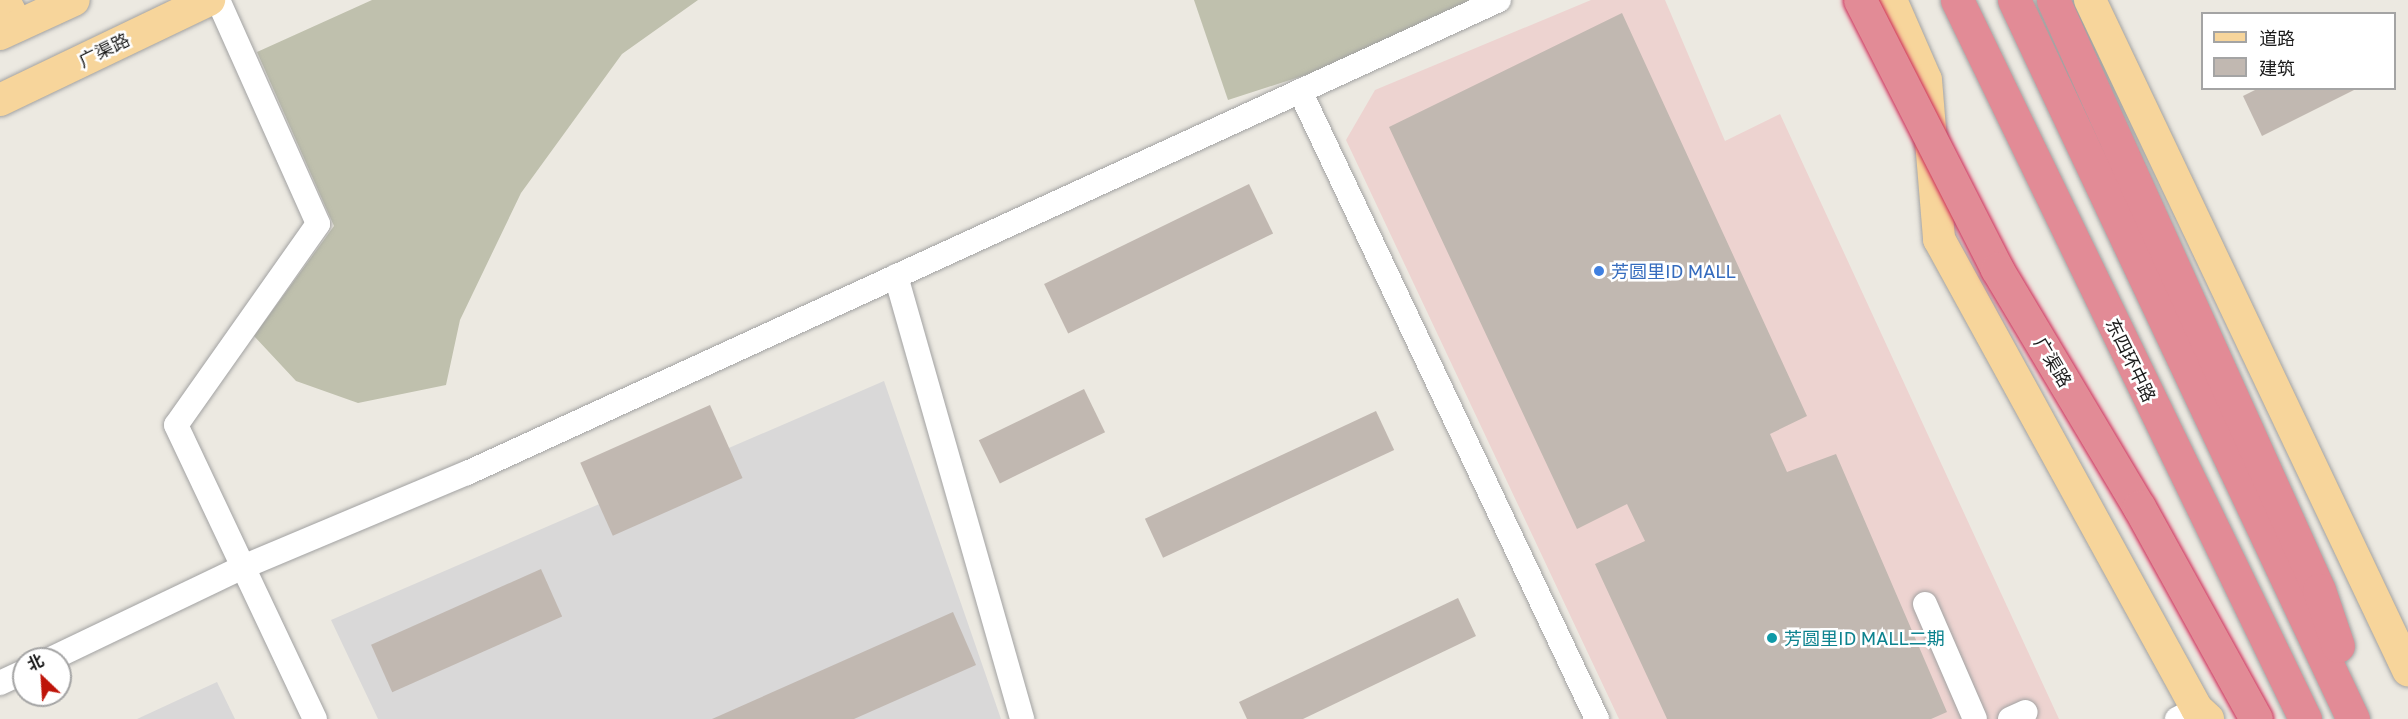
<!DOCTYPE html>
<html>
<head>
<meta charset="utf-8">
<style>
	body { margin:0 }
	#map { position:relative; width:2408px; height:719px; overflow:hidden; background:#ece9e1; font-family:"Golos Text","Noto Sans SC",sans-serif }
	div>[style] { position:absolute }
	.residential>* { inset:0; background:#d9d8d8 }
	.commercial>* { inset:0; background:#edd3d0 }
	.construction>* { inset:0; background:#bfc0ad }
	.building>* { inset:0; background:#c1b8b1; transform-origin:0 0 }
	.roads { filter:drop-shadow(0 0 2px #a2a2a2) drop-shadow(0 0 2px #a2a2a2) }
	.minor>* { height:24px; margin:-12px; padding:0 12px; transform-origin:12px; border-radius:12px; background:#fff }
	.major>* { height:32px; margin:-16px; padding:0 16px; transform-origin:16px; border-radius:16px; background:#f7d59b }
	.highway>* { height:33px; margin:-16.5px; padding:0 16.5px; transform-origin:16.5px; border-radius:16.5px; background:#e28b96 }
	.bridges { filter:drop-shadow(0 0 2px #ce2b58) drop-shadow(0 0 2px #ce2b58) }
	.highway-bridge>* { height:33px; margin:-16.5px; padding:0 16.5px; transform-origin:16.5px; border-radius:16.5px; background:#e28b96 }
	.dots>* { width:16px; height:16px; translate:-50% -50%; box-sizing:border-box; border:3px solid #fff; border-radius:50% }
	span { translate:-50% -50%; white-space:nowrap; text-align:center; line-height:1.15; -webkit-text-stroke:5px #fff; paint-order:stroke }
	.street-label { font-size:18px; color:#1b1b1b }
	.shop-label { font-size:18px; color:#366cbe }
	.left { translate:0 -50%; text-align:left }
	.culture-label { font-size:18px; color:#0d838f }
	.legend { position:absolute; left:2201px; top:12px; width:195px; height:78px; box-sizing:border-box; background:#fff; border:2px solid #a4a4a4; margin:0; padding:8px 10px; list-style:none; font-size:18px; color:#1b1b1b }
	.legend li { display:flex; align-items:center; gap:12px; height:30px }
	.legend b { width:30px; border:2px solid #a4a4a4 }
	.north { position:absolute; left:12px; top:647px; width:60px; height:60px; box-sizing:border-box; background:#fff; border:2px solid #a4a4a4; border-radius:50%; rotate:335deg; font-size:16px; font-weight:700; line-height:24px; text-align:center; color:#1b1b1b }
	.north::after { content:''; display:block; margin:auto; width:21px; height:27px; background:#be1409; clip-path:polygon(50% 0,100% 100%,50% 72%,0 100%) }
</style>
</head>
<body>
<div id="map">
	<div class="residential">
		<i style="clip-path:polygon(884px 381px,1001px 719px,378px 719px,331px 620px)"></i>
		<i style="clip-path:polygon(217px 682px,235px 719px,137px 719px)"></i>
	</div>
	<div class="commercial">
		<i style="clip-path:polygon(1591px 0,1665px 0,1725px 141px,1780px 114px,2059px 719px,1619px 719px,1346px 140px,1375px 90px)"></i>
	</div>
	<div class="construction">
		<i style="clip-path:polygon(372px 0,698px 0,622px 54px,521px 193px,460px 320px,446px 385px,358px 403px,296px 381px,254px 336px,334px 226px,257px 52px)"></i>
		<i style="clip-path:polygon(1194px 0,1471px 0,1324px 69px,1228px 100px)"></i>
	</div>
	<div class="building">
		<i style="clip-path:polygon(1622px 13px,1807px 416px,1770px 434px,1787px 472px,1836px 454px,1947px 712px,1931px 719px,1667px 719px,1595px 564px,1645px 541px,1627px 504px,1577px 529px,1389px 127px)"></i>
		<i style="clip-path:polygon(2259px 88px,2358px 88px,2262px 136px,2243px 96px)"></i>
		<i style="left:1249px;top:184px;width:55px;height:228px;rotate:64deg"></i>
		<i style="left:1084px;top:389px;width:48px;height:117px;rotate:64deg"></i>
		<i style="left:710px;top:405px;width:80px;height:142px;rotate:66deg"></i>
		<i style="left:1376px;top:411px;width:43px;height:255px;rotate:65deg"></i>
		<i style="left:541px;top:569px;width:52px;height:186px;rotate:66deg"></i>
		<i style="clip-path:polygon(1458px 598px,1476px 636px,1303px 719px,1247px 719px,1239px 702px)"></i>
		<i style="clip-path:polygon(953px 612px,976px 665px,854px 719px,712px 719px)"></i>
	</div>
	<div class="roads">
		<div class="minor">
			<i style="left:218px;top:0;width:245px;rotate:65.9deg"></i>
			<i style="left:318px;top:224px;width:246px;rotate:125.2deg"></i>
			<i style="left:176px;top:425px;width:325px;rotate:64.7deg"></i>
			<i style="left:1300px;top:91px;width:695px;rotate:64.69deg"></i>
			<i style="left:896px;top:276px;width:461px;rotate:74.1deg"></i>
			<i style="left:1925px;top:604px;width:125px;rotate:66.5deg"></i>
			<i style="left:51px;top:659px;width:213px;rotate:-25.6deg"></i>
			<i style="left:243px;top:567px;width:243px;rotate:-22.8deg"></i>
			<i style="left:467px;top:473px;width:1135px;rotate:-24.62deg"></i>
			<i style="left:0;top:683px;width:26px;rotate:-25deg"></i>
			<i style="left:2010px;top:719px;width:17px;rotate:-24deg"></i>
			<i style="left:2177px;top:719px;width:22px;rotate:-27deg"></i>
		</div>
		<div class="major">
			<i style="left:4px;top:0;width:29px;rotate:63deg"></i>
			<i style="left:1891px;top:0;width:87px;rotate:66.4deg"></i>
			<i style="left:1926px;top:80px;width:160px;rotate:85.3deg"></i>
			<i style="left:1939px;top:239px;width:536px;rotate:61.24deg"></i>
			<i style="left:2197px;top:709px;width:15px;rotate:42deg"></i>
			<i style="left:2090px;top:0;width:742px;rotate:64.61deg"></i>
			<i style="left:0;top:34px;width:81px;rotate:-24.7deg"></i>
			<i style="left:0;top:100px;width:232px;rotate:-25.6deg"></i>
		</div>
		<div class="highway">
			<i style="left:1957px;top:0;width:799px;rotate:64.17deg"></i>
			<i style="left:2014px;top:0;width:795px;rotate:64.76deg"></i>
			<i style="left:2053px;top:0;width:647px;rotate:65.73deg"></i>
			<i style="left:2319px;top:590px;width:59px;rotate:71.3deg"></i>
		</div>
	</div>
	<div class="bridges">
		<div class="highway-bridge">
			<i style="left:1860px;top:0;width:302px;rotate:63deg"></i>
			<i style="left:1997px;top:269px;width:277px;rotate:59.2deg"></i>
			<i style="left:2139px;top:507px;width:242px;rotate:61.1deg"></i>
		</div>
	</div>
	<div class="dots">
		<i style="left:1599px;top:271px;background:#3f7fe0"></i>
		<i style="left:1772px;top:638px;background:#0f9aa8"></i>
	</div>
	<div class="street-label">
		<span style="left:104px;top:50px;rotate:-26deg">广渠路</span>
		<span style="left:2131px;top:360px;rotate:64deg">东四环中路</span>
		<span style="left:2053px;top:362px;rotate:59deg">广渠路</span>
	</div>
	<div class="shop-label">
		<span class="left" style="left:1611px;top:271px">芳圆里ID MALL</span>
	</div>
	<div class="culture-label">
		<span class="left" style="left:1784px;top:638px">芳圆里ID MALL二期</span>
	</div>
	<ul class="legend">
	<li><b style="height:8px;background:#f7d59b"></b>道路</li>
	<li><b style="height:16px;background:#c1b8b1"></b>建筑</li>
	</ul>
	<div class="north">北</div>
</div>
</body>
</html>
